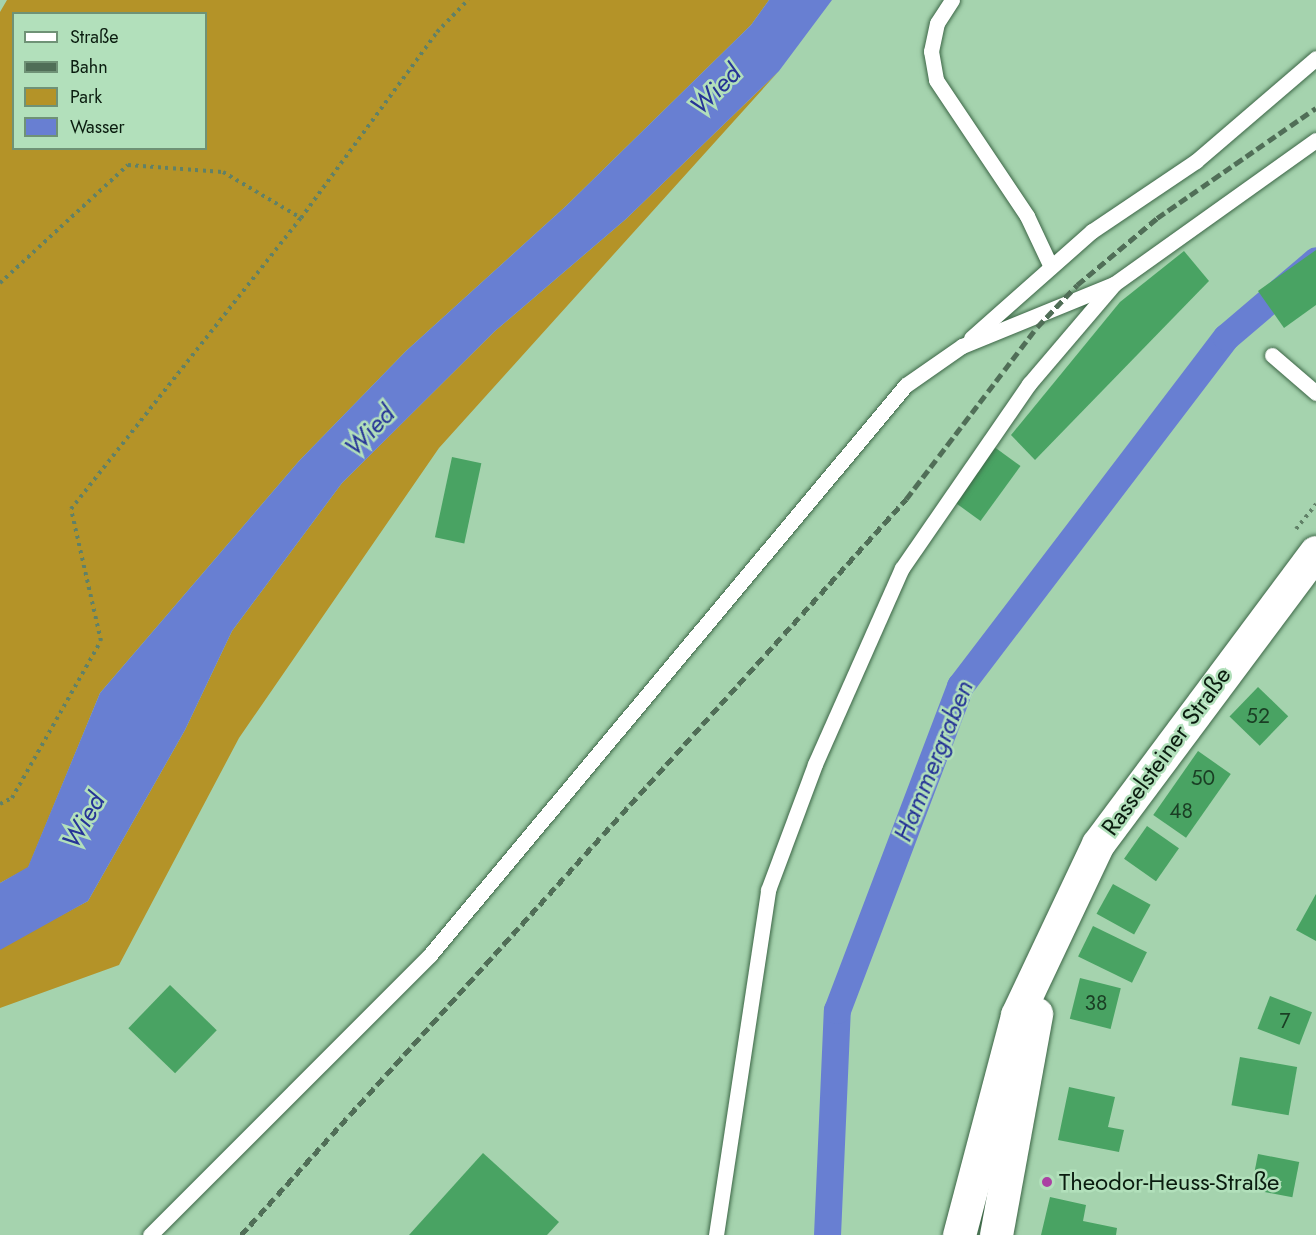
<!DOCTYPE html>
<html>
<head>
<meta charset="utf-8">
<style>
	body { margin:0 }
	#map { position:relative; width:1316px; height:1235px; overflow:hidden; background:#a5d3ae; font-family:Jost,sans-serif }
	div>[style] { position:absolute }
	.green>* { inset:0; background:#b49328 }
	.water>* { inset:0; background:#687fd2 }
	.canal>* { height:27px; margin:-13.5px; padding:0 13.5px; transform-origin:13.5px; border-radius:13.5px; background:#687fd2 }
	.building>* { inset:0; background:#49a363; transform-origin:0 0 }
	.path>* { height:4px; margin-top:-2px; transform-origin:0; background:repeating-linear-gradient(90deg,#608167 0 3px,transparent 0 7.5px) }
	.roads { filter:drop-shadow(0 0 2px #3c6646) drop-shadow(0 0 2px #3c6646) }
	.service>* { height:15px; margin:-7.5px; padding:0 7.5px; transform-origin:7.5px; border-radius:7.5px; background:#fff }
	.secondary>* { height:33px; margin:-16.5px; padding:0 16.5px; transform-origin:16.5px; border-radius:16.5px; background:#fff }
	.rail>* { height:4.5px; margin-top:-2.25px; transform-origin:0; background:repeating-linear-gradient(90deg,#506e57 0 9px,transparent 0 13.5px) }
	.dots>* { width:16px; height:16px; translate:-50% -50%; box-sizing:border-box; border:3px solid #b2e0bb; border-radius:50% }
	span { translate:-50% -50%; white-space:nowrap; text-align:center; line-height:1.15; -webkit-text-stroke:5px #b2e0bb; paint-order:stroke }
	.number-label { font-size:21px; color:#1a3e24 }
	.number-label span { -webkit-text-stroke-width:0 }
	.street-label { font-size:24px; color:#0a1c0f }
	.poi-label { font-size:24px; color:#0a1c0f }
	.left { translate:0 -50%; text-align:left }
	.water-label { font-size:26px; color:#263496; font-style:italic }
	.legend { position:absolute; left:12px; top:12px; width:195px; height:138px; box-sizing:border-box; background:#b2e0bb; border:2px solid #6f9276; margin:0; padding:8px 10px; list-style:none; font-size:18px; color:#0a1c0f }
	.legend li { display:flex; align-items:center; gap:12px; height:30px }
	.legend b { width:30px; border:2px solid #6f9276 }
</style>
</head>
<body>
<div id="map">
	<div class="green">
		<i style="clip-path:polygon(evenodd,7px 0,769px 0,751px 25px,566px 206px,406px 351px,299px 461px,100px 693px,28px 868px,0 883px,0 12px,7px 0,14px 14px,206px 14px,206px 148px,14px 148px,14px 14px)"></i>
		<i style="clip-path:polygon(779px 71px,439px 448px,239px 738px,119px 965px,0 1008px,0 948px,88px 901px,185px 730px,232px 631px,342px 483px,495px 331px,626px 219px)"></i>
	</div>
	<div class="water">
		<i style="clip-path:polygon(769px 0,832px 0,779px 71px,626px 219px,495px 331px,342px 483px,232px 631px,185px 730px,88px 901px,0 950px,0 883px,28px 867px,100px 693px,299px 461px,406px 351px,566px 206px,751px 25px)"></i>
	</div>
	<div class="canal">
		<i style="left:827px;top:1235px;width:225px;rotate:-87.5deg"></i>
		<i style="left:837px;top:1010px;width:347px;rotate:-69.2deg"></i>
		<i style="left:960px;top:686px;width:439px;rotate:-52.7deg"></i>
		<i style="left:1226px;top:337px;width:118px;rotate:-40.5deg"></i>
	</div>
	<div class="building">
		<i style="clip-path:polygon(1316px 250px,1316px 305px,1284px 328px,1258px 291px)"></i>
		<i style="clip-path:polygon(1184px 251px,1209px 281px,1035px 460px,1011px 435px,1120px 302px)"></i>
		<i style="left:993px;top:446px;width:34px;height:68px;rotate:36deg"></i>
		<i style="left:452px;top:457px;width:30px;height:82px;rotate:12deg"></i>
		<i style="left:1258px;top:687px;width:42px;height:41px;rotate:44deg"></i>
		<i style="left:1198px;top:751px;width:40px;height:78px;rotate:35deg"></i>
		<i style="left:1147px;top:826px;width:39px;height:40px;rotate:35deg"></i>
		<i style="left:1113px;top:884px;width:43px;height:34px;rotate:29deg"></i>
		<i style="clip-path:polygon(1316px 894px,1316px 941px,1296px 930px)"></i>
		<i style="left:1093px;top:926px;width:60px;height:34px;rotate:26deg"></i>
		<i style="left:1080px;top:978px;width:42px;height:42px;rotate:14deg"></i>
		<i style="left:170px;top:985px;width:65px;height:60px;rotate:44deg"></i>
		<i style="left:1270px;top:996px;width:45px;height:35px;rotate:21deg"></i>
		<i style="left:1240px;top:1057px;width:58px;height:49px;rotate:10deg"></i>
		<i style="clip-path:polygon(1069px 1087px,1115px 1097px,1108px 1127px,1124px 1130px,1119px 1152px,1058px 1140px)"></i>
		<i style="clip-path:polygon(483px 1153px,559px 1222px,547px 1235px,409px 1235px)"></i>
		<i style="left:1258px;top:1154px;width:42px;height:36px;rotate:11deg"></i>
		<i style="clip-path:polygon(1050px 1197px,1086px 1205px,1083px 1221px,1117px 1228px,1116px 1235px,1041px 1235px)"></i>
	</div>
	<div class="path">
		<i style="left:0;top:283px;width:174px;rotate:-42.7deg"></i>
		<i style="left:128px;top:165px;width:95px;rotate:4.2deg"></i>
		<i style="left:223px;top:172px;width:91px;rotate:30.5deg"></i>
		<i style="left:1296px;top:529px;width:32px;rotate:-51deg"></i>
		<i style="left:0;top:804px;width:13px;rotate:-27deg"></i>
		<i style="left:12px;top:798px;width:180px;rotate:-60.5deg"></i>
		<i style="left:101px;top:641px;width:135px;rotate:-102.8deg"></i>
		<i style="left:71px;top:509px;width:371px;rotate:-51.7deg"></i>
		<i style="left:301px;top:218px;width:230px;rotate:-53.8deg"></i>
		<i style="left:437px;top:32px;width:45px;rotate:-45.9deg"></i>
	</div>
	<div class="roads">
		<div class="service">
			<i style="left:952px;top:0;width:27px;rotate:123deg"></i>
			<i style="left:937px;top:23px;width:29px;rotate:102deg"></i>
			<i style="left:931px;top:51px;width:29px;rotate:80deg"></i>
			<i style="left:936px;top:80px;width:164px;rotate:56.2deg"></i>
			<i style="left:1027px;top:216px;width:56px;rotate:64.8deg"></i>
			<i style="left:971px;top:338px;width:162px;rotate:-41.5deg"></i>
			<i style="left:1092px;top:231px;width:125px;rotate:-33.9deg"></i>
			<i style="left:1196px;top:161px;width:158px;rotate:-40.6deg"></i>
			<i style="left:1272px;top:355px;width:58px;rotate:40.8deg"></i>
			<i style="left:150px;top:1235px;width:395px;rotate:-45deg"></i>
			<i style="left:429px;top:956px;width:744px;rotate:-50.13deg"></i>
			<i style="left:906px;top:385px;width:68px;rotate:-34.9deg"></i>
			<i style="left:962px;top:346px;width:164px;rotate:-22.2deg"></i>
			<i style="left:716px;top:1235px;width:349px;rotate:-81.4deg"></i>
			<i style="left:768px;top:890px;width:134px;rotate:-69.5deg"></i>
			<i style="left:815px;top:764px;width:214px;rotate:-66.1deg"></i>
			<i style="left:902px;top:568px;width:224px;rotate:-55.4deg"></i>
			<i style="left:1029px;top:384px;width:131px;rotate:-49.6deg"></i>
			<i style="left:1114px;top:284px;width:248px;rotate:-35.5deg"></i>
		</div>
		<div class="secondary">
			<i style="left:959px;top:1235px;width:228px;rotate:-75.2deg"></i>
			<i style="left:1017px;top:1015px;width:189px;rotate:-64.7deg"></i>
			<i style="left:1098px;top:844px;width:364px;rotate:-53.3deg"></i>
			<i style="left:996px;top:1235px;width:225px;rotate:-79.7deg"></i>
		</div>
	</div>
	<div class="rail">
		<i style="left:241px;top:1235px;width:992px;rotate:-47.9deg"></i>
		<i style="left:906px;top:499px;width:216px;rotate:-52.7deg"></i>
		<i style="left:1037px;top:327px;width:58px;rotate:-46.4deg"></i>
		<i style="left:1077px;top:285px;width:104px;rotate:-39.9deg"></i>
		<i style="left:1157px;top:218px;width:193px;rotate:-34.7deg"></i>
	</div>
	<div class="dots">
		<i style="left:1047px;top:1182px;background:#ab41a3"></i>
	</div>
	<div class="number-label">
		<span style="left:1258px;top:716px">52</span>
		<span style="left:1203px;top:778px">50</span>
		<span style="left:1181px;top:811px">48</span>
		<span style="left:1096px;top:1003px">38</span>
		<span style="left:1285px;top:1021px">7</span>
	</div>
	<div class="street-label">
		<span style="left:1166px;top:751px;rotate:-54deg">Rasselsteiner Straße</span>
	</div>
	<div class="poi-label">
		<span class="left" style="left:1059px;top:1182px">Theodor-Heuss-Straße</span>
	</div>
	<div class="water-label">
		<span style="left:716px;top:90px;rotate:-45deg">Wied</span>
		<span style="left:370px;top:431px;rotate:-46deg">Wied</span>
		<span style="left:934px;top:761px;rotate:-68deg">Hammergraben</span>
		<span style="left:84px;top:821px;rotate:-60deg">Wied</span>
	</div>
	<ul class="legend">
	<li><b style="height:8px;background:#fff"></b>Straße</li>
	<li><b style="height:8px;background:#506e57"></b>Bahn</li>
	<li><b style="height:16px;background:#b49328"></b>Park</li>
	<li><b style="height:16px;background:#687fd2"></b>Wasser</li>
	</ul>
</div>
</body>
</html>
